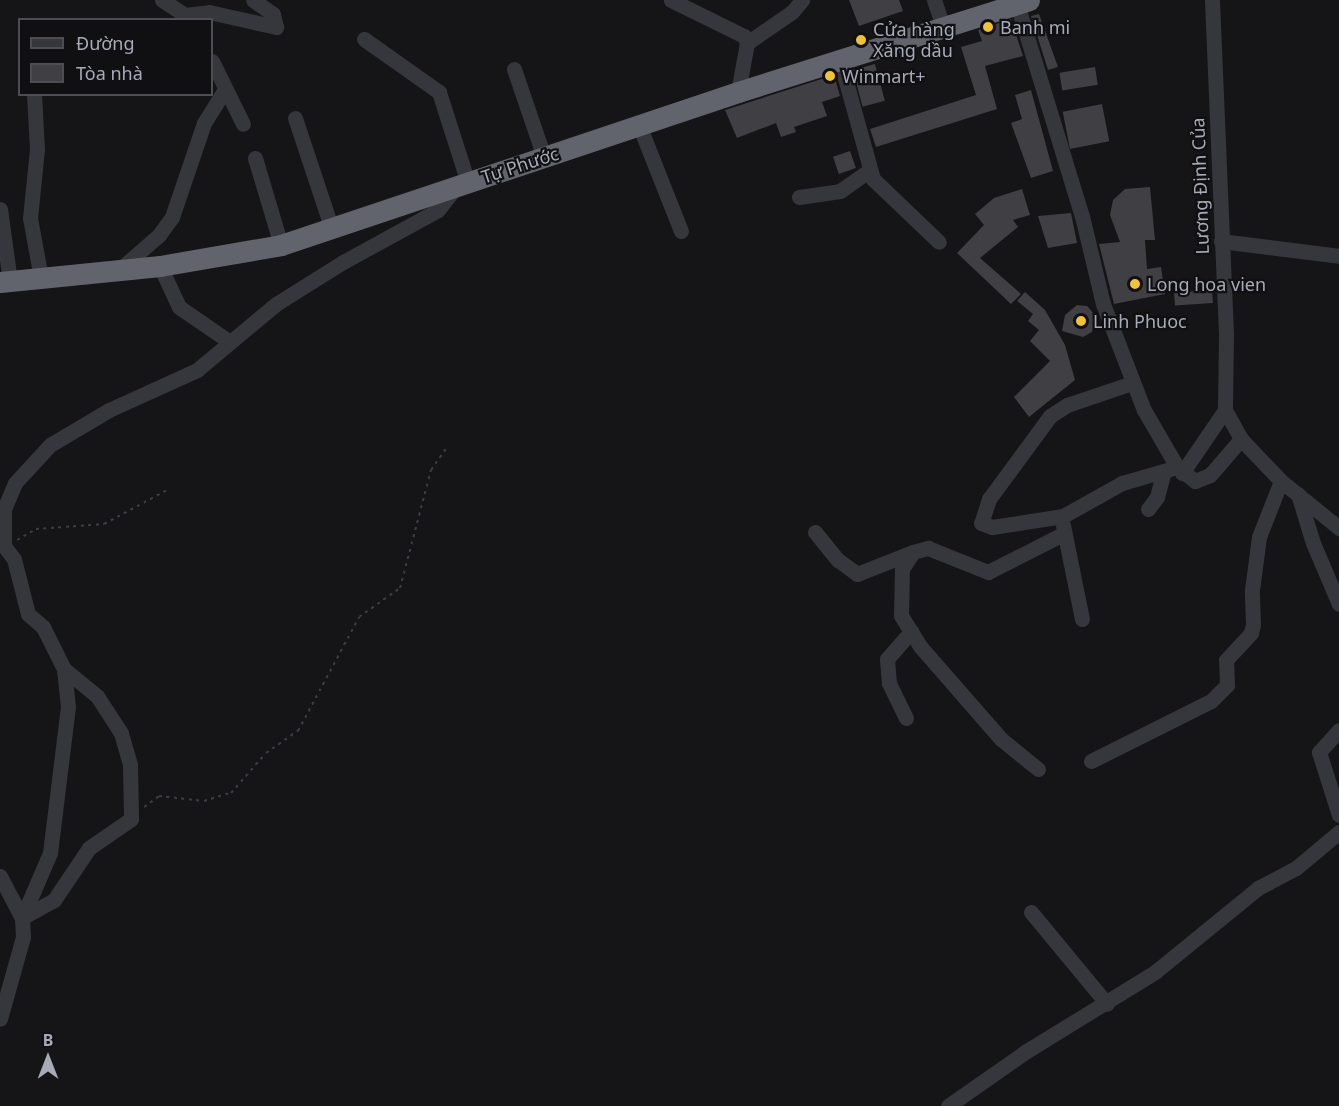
<!DOCTYPE html>
<html>
<head>
<meta charset="utf-8">
<style>
	body { margin:0 }
	#map { position:relative; width:1339px; height:1106px; overflow:hidden; background:#151517; font-family:"Noto Sans",sans-serif }
	div>[style] { position:absolute }
	.building>* { inset:0; background:#3f3f44; transform-origin:0 0 }
	.path>* { height:2px; margin-top:-1px; transform-origin:0; background:repeating-linear-gradient(90deg,#3c3d43 0 3px,transparent 0 7.5px) }
	.minor>* { height:15px; margin:-7.5px; padding:0 7.5px; transform-origin:7.5px; border-radius:7.5px; background:#36373c }
	.highway>* { height:21px; margin:-10.5px; padding:0 10.5px; transform-origin:10.5px; border-radius:10.5px; background:#62646d }
	.dots>* { width:16px; height:16px; translate:-50% -50%; box-sizing:border-box; border:3px solid #101012; border-radius:50% }
	span { translate:-50% -50%; white-space:nowrap; text-align:center; line-height:1.15; -webkit-text-stroke:4.5px #101012; paint-order:stroke }
	.poi-label { font-size:18px; color:#a7aab7 }
	.left { translate:0 -50%; text-align:left }
	.street-label { font-size:18px; color:#a7aab7 }
	.legend { position:absolute; left:18px; top:18px; width:195px; height:78px; box-sizing:border-box; background:#101012; border:2px solid #4c4e54; margin:0; padding:8px 10px; list-style:none; font-size:18px; color:#a7aab7 }
	.legend li { display:flex; align-items:center; gap:12px; height:30px }
	.legend b { width:30px; border:2px solid #4c4e54 }
	.north { position:absolute; left:18px; top:1028px; width:60px; height:60px; -webkit-text-stroke:4px #101012; paint-order:stroke; rotate:0deg; font-size:16px; font-weight:700; line-height:24px; text-align:center; color:#a7aab7 }
	.north::after { content:''; display:block; margin:auto; width:21px; height:27px; background:#a7aab7; clip-path:polygon(50% 0,100% 100%,50% 72%,0 100%) }
</style>
</head>
<body>
<div id="map">
	<div class="building">
		<i style="clip-path:polygon(849px 0,899px 0,903px 11px,859px 26px)"></i>
		<i style="clip-path:polygon(1039px 14px,1058px 67px,1048px 70px,1031px 16px)"></i>
		<i style="clip-path:polygon(1011px 19px,1023px 56px,985px 66px,997px 109px,876px 147px,870px 129px,976px 95px,961px 47px,982px 41px,978px 30px)"></i>
		<i style="left:875px;top:64px;width:38px;height:23px;rotate:75deg"></i>
		<i style="left:1095px;top:67px;width:18px;height:36px;rotate:81deg"></i>
		<i style="clip-path:polygon(834px 75px,840px 96px,822px 102px,827px 116px,794px 127px,796px 132px,781px 137px,776px 123px,737px 138px,725px 110px)"></i>
		<i style="clip-path:polygon(1031px 90px,1053px 171px,1031px 178px,1011px 123px,1022px 119px,1015px 95px)"></i>
		<i style="left:1102px;top:104px;width:38px;height:40px;rotate:79deg"></i>
		<i style="left:850px;top:151px;width:18px;height:18px;rotate:71deg"></i>
		<i style="clip-path:polygon(1150px 187px,1155px 240px,1145px 240px,1147px 269px,1161px 267px,1165px 294px,1114px 304px,1099px 244px,1120px 242px,1110px 215px,1113px 200px,1125px 189px)"></i>
		<i style="clip-path:polygon(1022px 189px,1030px 215px,1013px 220px,1018px 227px,980px 258px,1021px 294px,1011px 304px,957px 253px,984px 225px,975px 214px,994px 198px)"></i>
		<i style="clip-path:polygon(1071px 213px,1077px 243px,1048px 248px,1038px 216px)"></i>
		<i style="left:1212px;top:290px;width:13px;height:38px;rotate:86deg"></i>
		<i style="clip-path:polygon(1025px 292px,1045px 310px,1065px 345px,1075px 380px,1029px 417px,1014px 397px,1050px 361px,1030px 341px,1039px 330px,1028px 321px,1033px 314px,1017px 301px)"></i>
		<i style="clip-path:polygon(1077px 305px,1087px 306px,1097px 317px,1092px 332px,1083px 337px,1062px 331px,1065px 315px)"></i>
	</div>
	<div class="path">
		<i style="left:17px;top:540px;width:22px;rotate:-30deg"></i>
		<i style="left:36px;top:529px;width:68px;rotate:-4.2deg"></i>
		<i style="left:104px;top:524px;width:74px;rotate:-28.3deg"></i>
		<i style="left:144px;top:807px;width:19px;rotate:-36deg"></i>
		<i style="left:159px;top:796px;width:45px;rotate:6.3deg"></i>
		<i style="left:204px;top:801px;width:28px;rotate:-17deg"></i>
		<i style="left:231px;top:793px;width:53px;rotate:-48.8deg"></i>
		<i style="left:266px;top:753px;width:39px;rotate:-35deg"></i>
		<i style="left:298px;top:731px;width:129px;rotate:-61.8deg"></i>
		<i style="left:359px;top:617px;width:50px;rotate:-35.3deg"></i>
		<i style="left:400px;top:588px;width:122px;rotate:-75.3deg"></i>
		<i style="left:431px;top:470px;width:28px;rotate:-55deg"></i>
	</div>
	<div class="minor">
		<i style="left:162px;top:0;width:27px;rotate:33deg"></i>
		<i style="left:185px;top:15px;width:24px;rotate:-7deg"></i>
		<i style="left:209px;top:12px;width:69px;rotate:12.6deg"></i>
		<i style="left:276px;top:27px;width:13px;rotate:-103deg"></i>
		<i style="left:273px;top:14px;width:24px;rotate:-145deg"></i>
		<i style="left:671px;top:0;width:81px;rotate:26.3deg"></i>
		<i style="left:744px;top:36px;width:8px;rotate:67deg"></i>
		<i style="left:747px;top:43px;width:50px;rotate:100.4deg"></i>
		<i style="left:934px;top:0;width:28px;rotate:71deg"></i>
		<i style="left:1212px;top:0;width:335px;rotate:87.6deg"></i>
		<i style="left:1226px;top:335px;width:75px;rotate:90.8deg"></i>
		<i style="left:1225px;top:410px;width:33px;rotate:61deg"></i>
		<i style="left:1241px;top:439px;width:58px;rotate:46.4deg"></i>
		<i style="left:1281px;top:481px;width:75px;rotate:39deg"></i>
		<i style="left:1017px;top:4px;width:222px;rotate:73deg"></i>
		<i style="left:1082px;top:216px;width:90px;rotate:76.6deg"></i>
		<i style="left:1103px;top:304px;width:114px;rotate:68.9deg"></i>
		<i style="left:1144px;top:410px;width:66px;rotate:59.9deg"></i>
		<i style="left:1177px;top:467px;width:23px;rotate:38deg"></i>
		<i style="left:1195px;top:481px;width:16px;rotate:-22deg"></i>
		<i style="left:1210px;top:475px;width:48px;rotate:-49.3deg"></i>
		<i style="left:364px;top:39px;width:92px;rotate:35.2deg"></i>
		<i style="left:439px;top:92px;width:96px;rotate:72.3deg"></i>
		<i style="left:747px;top:43px;width:55px;rotate:-34.6deg"></i>
		<i style="left:792px;top:12px;width:16px;rotate:-50deg"></i>
		<i style="left:840px;top:60px;width:123px;rotate:74.5deg"></i>
		<i style="left:873px;top:179px;width:91px;rotate:43.7deg"></i>
		<i style="left:212px;top:61px;width:70px;rotate:63.8deg"></i>
		<i style="left:514px;top:69px;width:93px;rotate:71.2deg"></i>
		<i style="left:34px;top:94px;width:55px;rotate:86.9deg"></i>
		<i style="left:37px;top:149px;width:69px;rotate:95.8deg"></i>
		<i style="left:30px;top:218px;width:61px;rotate:79.6deg"></i>
		<i style="left:295px;top:118px;width:117px;rotate:71.6deg"></i>
		<i style="left:639px;top:125px;width:114px;rotate:68.4deg"></i>
		<i style="left:255px;top:158px;width:91px;rotate:73.4deg"></i>
		<i style="left:799px;top:197px;width:41px;rotate:-8.3deg"></i>
		<i style="left:840px;top:191px;width:35px;rotate:-35deg"></i>
		<i style="left:0;top:209px;width:73px;rotate:82.1deg"></i>
		<i style="left:1221px;top:241px;width:119px;rotate:7.2deg"></i>
		<i style="left:160px;top:266px;width:45px;rotate:65.1deg"></i>
		<i style="left:179px;top:307px;width:62px;rotate:34.5deg"></i>
		<i style="left:119px;top:270px;width:53px;rotate:-41.2deg"></i>
		<i style="left:159px;top:235px;width:22px;rotate:-54deg"></i>
		<i style="left:172px;top:217px;width:99px;rotate:-71.2deg"></i>
		<i style="left:204px;top:123px;width:38px;rotate:-58deg"></i>
		<i style="left:1132px;top:383px;width:69px;rotate:161.3deg"></i>
		<i style="left:1067px;top:405px;width:20px;rotate:147deg"></i>
		<i style="left:1050px;top:416px;width:103px;rotate:126.3deg"></i>
		<i style="left:989px;top:499px;width:25px;rotate:108deg"></i>
		<i style="left:981px;top:523px;width:12px;rotate:20deg"></i>
		<i style="left:992px;top:527px;width:72px;rotate:-8.8deg"></i>
		<i style="left:1063px;top:516px;width:68px;rotate:-29.2deg"></i>
		<i style="left:1122px;top:483px;width:57px;rotate:-16.2deg"></i>
		<i style="left:1182px;top:473px;width:76px;rotate:-55.7deg"></i>
		<i style="left:1298px;top:494px;width:51px;rotate:73deg"></i>
		<i style="left:1313px;top:543px;width:66px;rotate:66.9deg"></i>
		<i style="left:1148px;top:509px;width:15px;rotate:-53deg"></i>
		<i style="left:1157px;top:497px;width:27px;rotate:-75deg"></i>
		<i style="left:1063px;top:525px;width:96px;rotate:78.6deg"></i>
		<i style="left:815px;top:532px;width:36px;rotate:51deg"></i>
		<i style="left:838px;top:560px;width:24px;rotate:36deg"></i>
		<i style="left:857px;top:574px;width:60px;rotate:-21.4deg"></i>
		<i style="left:64px;top:669px;width:43px;rotate:39.3deg"></i>
		<i style="left:97px;top:696px;width:44px;rotate:57deg"></i>
		<i style="left:121px;top:733px;width:33px;rotate:74deg"></i>
		<i style="left:130px;top:765px;width:54px;rotate:88.9deg"></i>
		<i style="left:131px;top:819px;width:51px;rotate:145.4deg"></i>
		<i style="left:89px;top:848px;width:63px;rotate:123.9deg"></i>
		<i style="left:54px;top:900px;width:37px;rotate:151deg"></i>
		<i style="left:22px;top:918px;width:71px;rotate:-66.7deg"></i>
		<i style="left:50px;top:853px;width:147px;rotate:-83deg"></i>
		<i style="left:68px;top:707px;width:38px;rotate:-96deg"></i>
		<i style="left:64px;top:669px;width:47px;rotate:-116.6deg"></i>
		<i style="left:43px;top:627px;width:20px;rotate:-139deg"></i>
		<i style="left:28px;top:614px;width:57px;rotate:-104.3deg"></i>
		<i style="left:14px;top:559px;width:16px;rotate:-128deg"></i>
		<i style="left:4px;top:546px;width:37px;rotate:-90deg"></i>
		<i style="left:4px;top:509px;width:28px;rotate:-67deg"></i>
		<i style="left:15px;top:483px;width:52px;rotate:-47.4deg"></i>
		<i style="left:50px;top:445px;width:69px;rotate:-30.7deg"></i>
		<i style="left:109px;top:410px;width:97px;rotate:-24.4deg"></i>
		<i style="left:197px;top:370px;width:103px;rotate:-39.9deg"></i>
		<i style="left:276px;top:304px;width:79px;rotate:-32.1deg"></i>
		<i style="left:343px;top:262px;width:108px;rotate:-28.7deg"></i>
		<i style="left:438px;top:210px;width:29px;rotate:-52deg"></i>
		<i style="left:906px;top:718px;width:39px;rotate:-116deg"></i>
		<i style="left:889px;top:683px;width:24px;rotate:-95deg"></i>
		<i style="left:887px;top:659px;width:37px;rotate:-49deg"></i>
		<i style="left:1339px;top:730px;width:30px;rotate:132deg"></i>
		<i style="left:1319px;top:752px;width:66px;rotate:72.4deg"></i>
		<i style="left:1091px;top:761px;width:134px;rotate:-26.6deg"></i>
		<i style="left:1211px;top:701px;width:23px;rotate:-45deg"></i>
		<i style="left:1227px;top:685px;width:25px;rotate:-92deg"></i>
		<i style="left:1226px;top:660px;width:37px;rotate:-47deg"></i>
		<i style="left:1251px;top:633px;width:9px;rotate:-77deg"></i>
		<i style="left:1253px;top:624px;width:34px;rotate:-92deg"></i>
		<i style="left:1252px;top:590px;width:53px;rotate:-82.5deg"></i>
		<i style="left:1259px;top:537px;width:60px;rotate:-68.6deg"></i>
		<i style="left:1038px;top:769px;width:48px;rotate:-141deg"></i>
		<i style="left:1001px;top:739px;width:123px;rotate:-131.1deg"></i>
		<i style="left:920px;top:646px;width:36px;rotate:-122deg"></i>
		<i style="left:901px;top:615px;width:46px;rotate:-88.8deg"></i>
		<i style="left:902px;top:569px;width:20px;rotate:-57deg"></i>
		<i style="left:913px;top:552px;width:16px;rotate:-15deg"></i>
		<i style="left:928px;top:548px;width:65px;rotate:21.8deg"></i>
		<i style="left:988px;top:572px;width:84px;rotate:-26.9deg"></i>
		<i style="left:0;top:876px;width:47px;rotate:62.4deg"></i>
		<i style="left:22px;top:918px;width:19px;rotate:87deg"></i>
		<i style="left:23px;top:937px;width:85px;rotate:105.7deg"></i>
		<i style="left:1031px;top:912px;width:119px;rotate:50.4deg"></i>
		<i style="left:948px;top:1106px;width:94px;rotate:-35deg"></i>
		<i style="left:1025px;top:1052px;width:153px;rotate:-31.6deg"></i>
		<i style="left:1155px;top:972px;width:133px;rotate:-39.2deg"></i>
		<i style="left:1258px;top:888px;width:43px;rotate:-27.8deg"></i>
		<i style="left:1296px;top:868px;width:56px;rotate:-39.9deg"></i>
	</div>
	<div class="highway">
		<i style="left:0;top:282px;width:161px;rotate:-5.7deg"></i>
		<i style="left:160px;top:266px;width:123px;rotate:-9.8deg"></i>
		<i style="left:281px;top:245px;width:482px;rotate:-18.5deg"></i>
		<i style="left:738px;top:92px;width:305px;rotate:-17.5deg"></i>
	</div>
	<div class="dots">
		<i style="left:988px;top:27px;background:#f0c234"></i>
		<i style="left:861px;top:40px;background:#f0c234"></i>
		<i style="left:830px;top:76px;background:#f0c234"></i>
		<i style="left:1135px;top:284px;background:#f0c234"></i>
		<i style="left:1081px;top:321px;background:#f0c234"></i>
	</div>
	<div class="poi-label">
		<span class="left" style="left:1000px;top:27px">Banh mi</span>
		<span class="left" style="left:873px;top:40px">Cửa hàng<br>Xăng dầu</span>
		<span class="left" style="left:842px;top:76px">Winmart+</span>
		<span class="left" style="left:1147px;top:284px">Long hoa vien</span>
		<span class="left" style="left:1093px;top:321px">Linh Phuoc</span>
	</div>
	<div class="street-label">
		<span style="left:520px;top:165px;rotate:-18deg">Tự Phước</span>
		<span style="left:1200px;top:186px;rotate:-92deg">Lương Định Của</span>
	</div>
	<ul class="legend">
	<li><b style="height:8px;background:#36373c"></b>Đường</li>
	<li><b style="height:16px;background:#3f3f44"></b>Tòa nhà</li>
	</ul>
	<div class="north">B</div>
</div>
</body>
</html>
